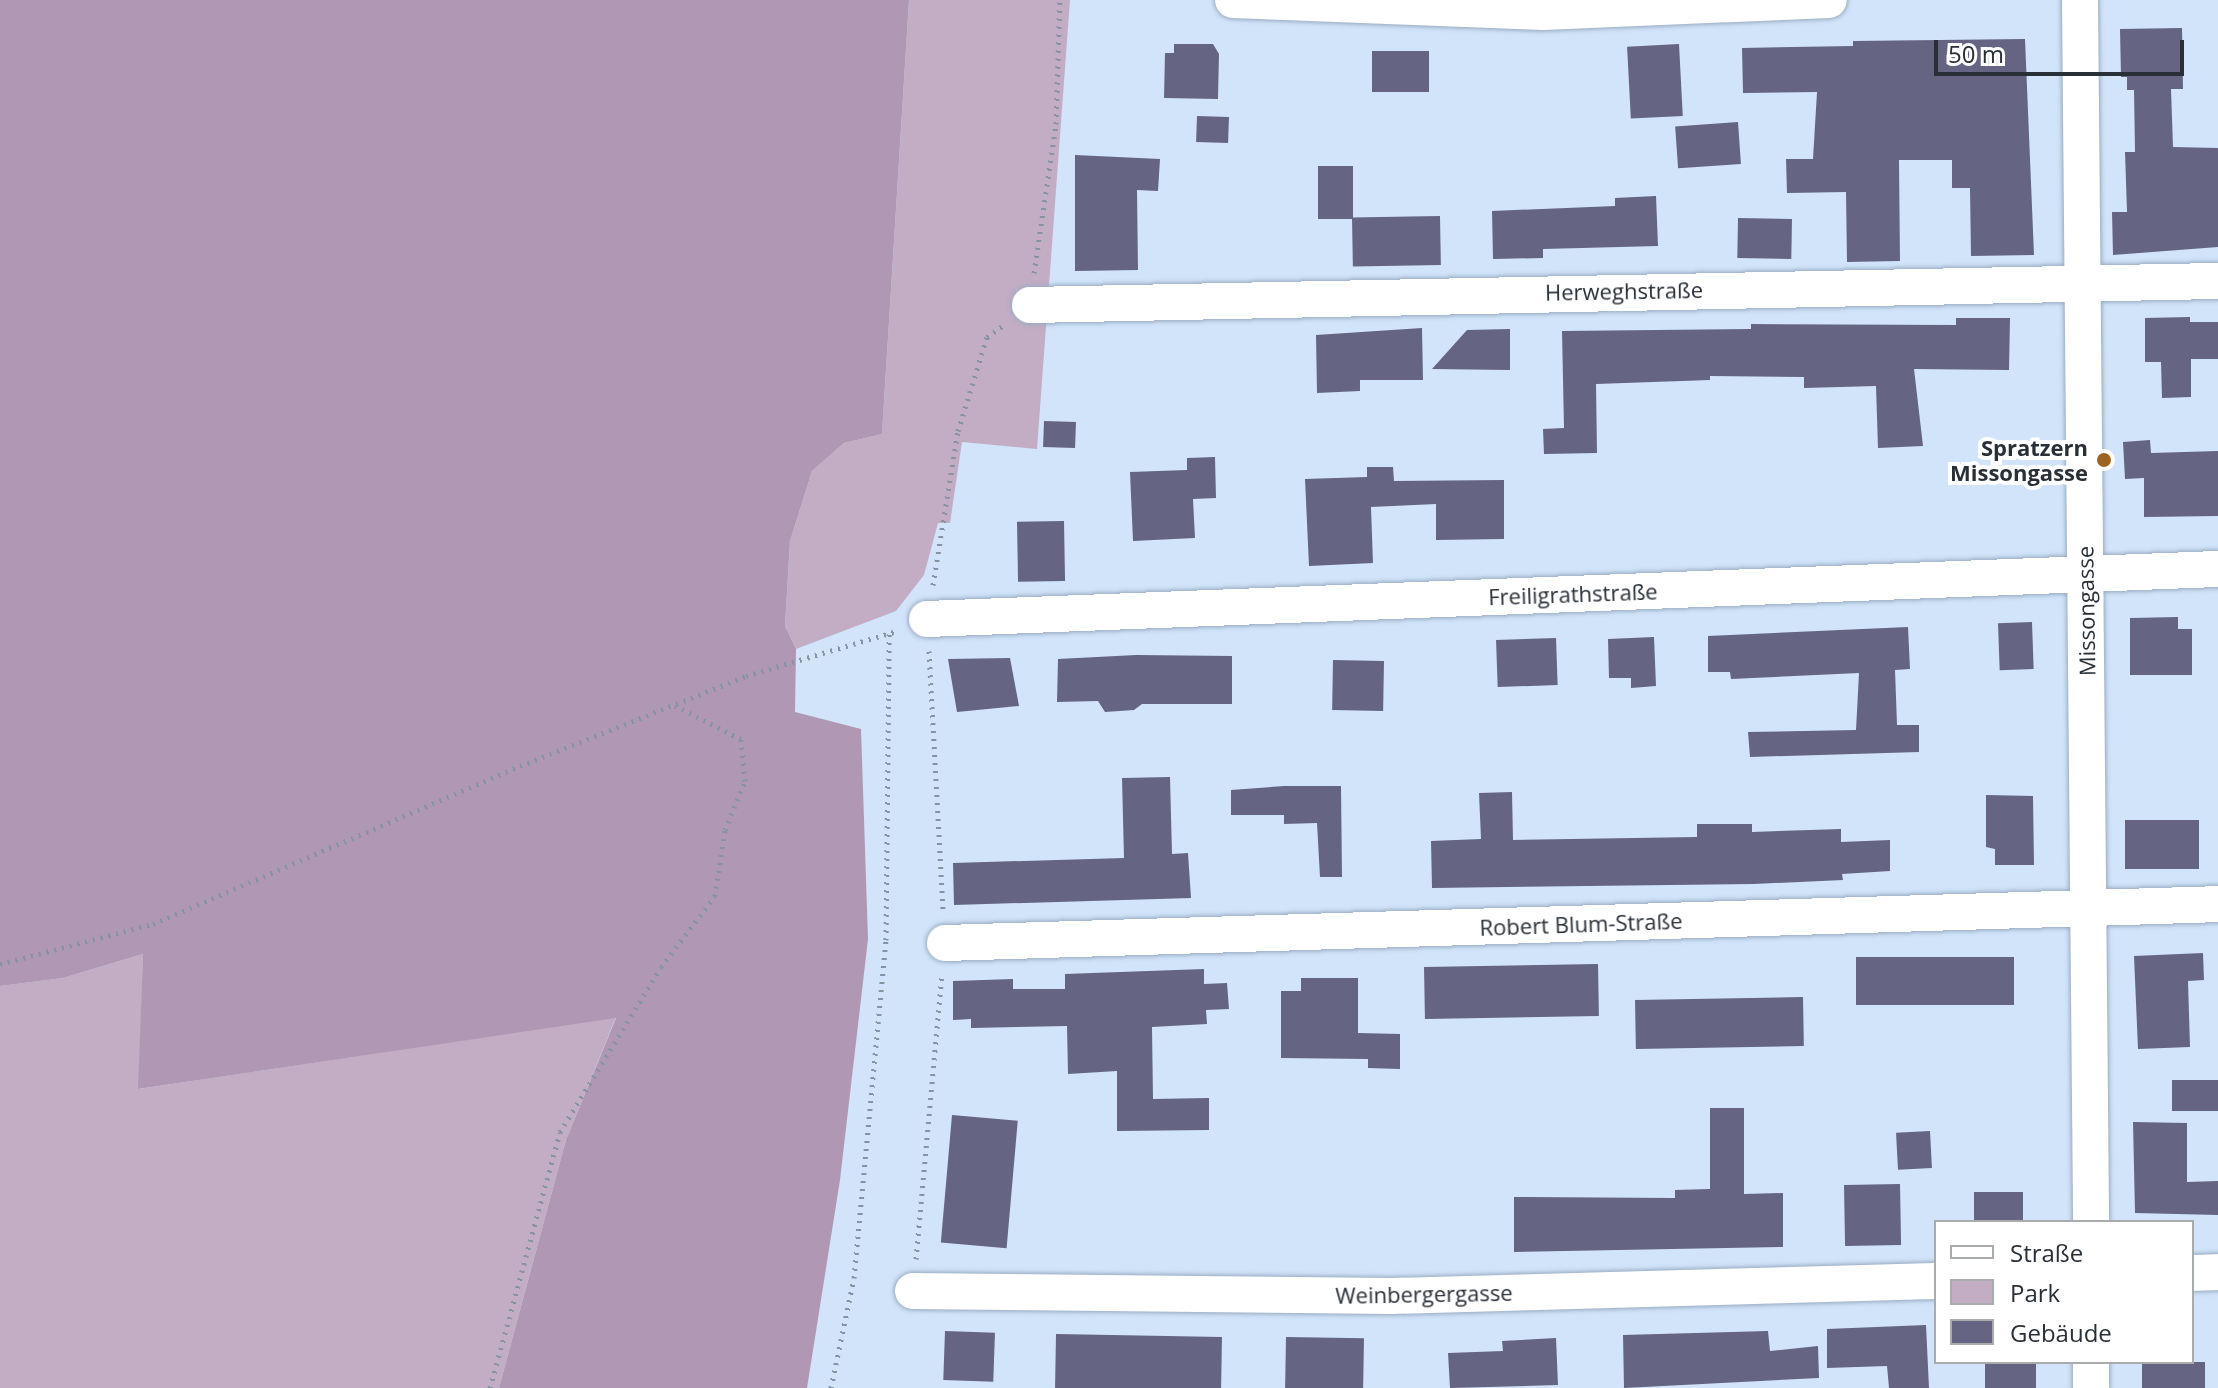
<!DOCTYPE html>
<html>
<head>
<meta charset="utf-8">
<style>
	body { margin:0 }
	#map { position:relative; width:2218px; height:1388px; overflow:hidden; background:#d1e4fa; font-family:"Open Sans",sans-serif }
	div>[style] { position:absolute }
	.green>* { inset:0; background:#c2adc5 }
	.forest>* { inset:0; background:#b098b4 }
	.building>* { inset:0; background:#656482; transform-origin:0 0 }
	.path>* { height:5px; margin-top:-2.5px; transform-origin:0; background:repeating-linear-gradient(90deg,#8593a2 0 2px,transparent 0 8px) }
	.roads { filter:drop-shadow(0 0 2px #9aacc1) drop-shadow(0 0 2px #9aacc1) }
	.minor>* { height:36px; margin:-18px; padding:0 18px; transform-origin:18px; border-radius:18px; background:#fff }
	.dots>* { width:22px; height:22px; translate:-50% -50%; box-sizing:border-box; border:4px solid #fff; border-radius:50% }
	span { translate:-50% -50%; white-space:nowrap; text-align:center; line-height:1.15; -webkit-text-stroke:8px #fff; paint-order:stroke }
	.street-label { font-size:22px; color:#282f37 }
	.poi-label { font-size:22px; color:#282f37; font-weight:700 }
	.right { translate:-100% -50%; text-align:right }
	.legend { position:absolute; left:1934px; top:1220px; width:260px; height:144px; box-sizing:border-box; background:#fff; border:2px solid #a9acaf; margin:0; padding:10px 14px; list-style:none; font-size:24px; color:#282f37 }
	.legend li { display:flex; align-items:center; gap:16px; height:40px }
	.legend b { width:40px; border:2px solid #a9acaf }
	.scale { position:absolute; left:1934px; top:40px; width:250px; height:36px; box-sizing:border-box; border:4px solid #282f37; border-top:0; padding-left:10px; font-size:24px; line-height:28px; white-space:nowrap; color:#282f37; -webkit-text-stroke:6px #fff; paint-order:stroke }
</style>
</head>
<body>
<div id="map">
	<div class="green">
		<i style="clip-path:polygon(909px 0,1070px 0,1037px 449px,962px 442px,950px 523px,938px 523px,924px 575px,896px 611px,796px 649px,785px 626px,790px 541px,812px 471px,844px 443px,882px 434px)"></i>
		<i style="clip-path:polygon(143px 954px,139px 1089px,616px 1017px,566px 1140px,499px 1388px,0 1388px,0 986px,63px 978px)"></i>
	</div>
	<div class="forest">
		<i style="clip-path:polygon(0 0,909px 0,882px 434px,844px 443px,812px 471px,790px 541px,785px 626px,796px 649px,795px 712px,861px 729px,868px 939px,840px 1180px,807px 1388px,499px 1388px,566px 1140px,616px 1018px,138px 1089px,143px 954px,63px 978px,0 986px)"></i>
	</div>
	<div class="building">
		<i style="clip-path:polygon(2182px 28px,2183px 89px,2171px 89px,2173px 147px,2218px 148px,2218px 247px,2113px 255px,2112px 212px,2127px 212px,2125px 152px,2135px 152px,2134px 90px,2127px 90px,2127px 77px,2121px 77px,2120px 29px)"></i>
		<i style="clip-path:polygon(2025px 39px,2034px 255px,1971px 256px,1970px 188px,1952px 188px,1952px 160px,1899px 160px,1900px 261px,1847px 262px,1846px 192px,1787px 193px,1786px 159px,1813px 159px,1817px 92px,1743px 93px,1742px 48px,1853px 46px,1853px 41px)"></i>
		<i style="clip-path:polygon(1174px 44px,1213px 44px,1219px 54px,1218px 99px,1164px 98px,1165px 53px,1174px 53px)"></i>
		<i style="left:1679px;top:44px;width:72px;height:52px;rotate:87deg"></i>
		<i style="left:1372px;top:51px;width:57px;height:41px"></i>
		<i style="left:1197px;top:116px;width:32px;height:26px;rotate:2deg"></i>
		<i style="left:1738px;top:122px;width:42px;height:63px;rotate:86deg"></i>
		<i style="clip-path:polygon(1075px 155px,1160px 159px,1158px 191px,1137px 190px,1138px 270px,1075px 271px)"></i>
		<i style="left:1318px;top:166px;width:35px;height:53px"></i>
		<i style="clip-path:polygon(1656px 196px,1658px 246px,1543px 249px,1543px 258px,1493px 259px,1492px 211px,1615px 206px,1615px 198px)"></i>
		<i style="left:1440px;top:216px;width:49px;height:88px;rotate:89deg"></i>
		<i style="left:1738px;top:218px;width:54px;height:40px;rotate:1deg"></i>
		<i style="clip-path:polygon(2190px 317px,2190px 322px,2218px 322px,2218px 359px,2191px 359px,2191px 397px,2162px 398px,2161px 362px,2145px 362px,2145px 318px)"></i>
		<i style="clip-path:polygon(1956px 318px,2010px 318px,2009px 370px,1914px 369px,1923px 446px,1878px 448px,1876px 386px,1804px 388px,1804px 377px,1710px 376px,1710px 380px,1596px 384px,1597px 453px,1544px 454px,1543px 429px,1564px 428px,1562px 331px,1751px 329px,1751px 324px,1956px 325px)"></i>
		<i style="clip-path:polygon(1422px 328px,1423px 380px,1360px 380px,1360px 391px,1317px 393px,1316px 335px)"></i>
		<i style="clip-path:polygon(1510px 329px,1510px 370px,1432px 369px,1467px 330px)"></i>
		<i style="left:1044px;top:421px;width:32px;height:26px;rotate:2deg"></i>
		<i style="clip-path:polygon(2150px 440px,2151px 453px,2218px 451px,2218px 516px,2144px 517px,2144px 478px,2125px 479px,2123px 442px)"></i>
		<i style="clip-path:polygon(1215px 457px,1216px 498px,1193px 499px,1195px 538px,1133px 541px,1130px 472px,1187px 470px,1187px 458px)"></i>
		<i style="clip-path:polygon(1367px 467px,1393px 467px,1394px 481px,1504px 480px,1504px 539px,1436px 540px,1436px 504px,1371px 507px,1373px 563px,1309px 566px,1305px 479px,1367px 477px)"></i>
		<i style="left:1064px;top:521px;width:60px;height:47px;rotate:89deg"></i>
		<i style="clip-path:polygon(2178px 617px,2178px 629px,2192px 629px,2192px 675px,2130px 675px,2130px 618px)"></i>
		<i style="left:2032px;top:622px;width:47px;height:34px;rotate:88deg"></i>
		<i style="clip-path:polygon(1908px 627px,1910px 669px,1895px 670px,1897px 725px,1919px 725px,1919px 752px,1750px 757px,1748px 732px,1856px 730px,1859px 673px,1731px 679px,1730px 672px,1708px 672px,1708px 636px)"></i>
		<i style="clip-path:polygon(1654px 637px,1656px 686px,1631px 688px,1631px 678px,1609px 678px,1608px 639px)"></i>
		<i style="left:1556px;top:638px;width:47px;height:60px;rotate:88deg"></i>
		<i style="clip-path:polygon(1136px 655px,1232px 656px,1232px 704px,1142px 704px,1134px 710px,1105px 712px,1098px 701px,1057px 702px,1058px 659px)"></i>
		<i style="clip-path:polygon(1010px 658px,1019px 706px,957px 712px,948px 659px)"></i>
		<i style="left:1333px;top:660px;width:51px;height:50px;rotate:1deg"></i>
		<i style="clip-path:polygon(1170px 777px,1172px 854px,1188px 853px,1191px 898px,954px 905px,953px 863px,1124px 858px,1122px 778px)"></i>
		<i style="clip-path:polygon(1284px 786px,1341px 786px,1342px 877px,1320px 877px,1317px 823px,1284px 824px,1284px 815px,1231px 815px,1231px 790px)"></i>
		<i style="clip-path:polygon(1512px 792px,1513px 840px,1697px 837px,1697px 824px,1752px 824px,1752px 832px,1841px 829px,1841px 842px,1890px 840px,1890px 871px,1842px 874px,1843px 880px,1753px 884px,1432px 888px,1431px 841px,1481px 839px,1479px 793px)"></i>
		<i style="clip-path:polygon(1986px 795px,2033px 796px,2034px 865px,1995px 865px,1995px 849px,1986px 847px)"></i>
		<i style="left:2125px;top:820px;width:74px;height:49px"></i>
		<i style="clip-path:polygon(2203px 953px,2204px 980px,2188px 981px,2190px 1047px,2138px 1049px,2134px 956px)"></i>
		<i style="left:1856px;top:957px;width:158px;height:48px"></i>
		<i style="left:1598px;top:964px;width:52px;height:174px;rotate:89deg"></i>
		<i style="clip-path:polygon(1204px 969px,1204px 984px,1227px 983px,1229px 1009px,1206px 1010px,1207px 1024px,1152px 1027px,1153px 1099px,1209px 1098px,1209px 1130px,1117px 1131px,1117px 1071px,1068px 1074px,1067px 1026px,971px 1028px,971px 1019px,953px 1020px,953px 981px,1013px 979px,1013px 989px,1065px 989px,1065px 974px)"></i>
		<i style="clip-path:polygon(1301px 978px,1358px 978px,1358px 1033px,1400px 1034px,1400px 1069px,1368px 1068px,1368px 1059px,1281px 1058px,1281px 991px,1301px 991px)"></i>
		<i style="left:1803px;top:997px;width:49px;height:168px;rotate:89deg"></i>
		<i style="left:2218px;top:1080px;width:31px;height:46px;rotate:90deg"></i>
		<i style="clip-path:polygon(1710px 1108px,1744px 1108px,1744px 1194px,1783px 1193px,1783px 1247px,1514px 1252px,1514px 1197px,1675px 1198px,1675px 1190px,1710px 1189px)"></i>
		<i style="left:952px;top:1115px;width:66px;height:128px;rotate:5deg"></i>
		<i style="clip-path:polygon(2133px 1122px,2187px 1123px,2187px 1182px,2218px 1181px,2218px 1215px,2135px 1213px)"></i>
		<i style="left:1930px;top:1131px;width:37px;height:34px;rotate:87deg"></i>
		<i style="left:1900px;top:1184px;width:61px;height:56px;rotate:89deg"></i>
		<i style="left:2023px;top:1192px;width:30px;height:49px;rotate:90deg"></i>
		<i style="clip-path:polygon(1926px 1325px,1929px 1388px,1889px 1388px,1887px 1366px,1827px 1368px,1827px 1329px)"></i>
		<i style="left:945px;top:1331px;width:50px;height:49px;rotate:2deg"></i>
		<i style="clip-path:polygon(1768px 1331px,1770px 1351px,1818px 1346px,1819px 1378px,1624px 1388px,1623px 1335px)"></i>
		<i style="left:1056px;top:1334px;width:166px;height:54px;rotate:1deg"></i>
		<i style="left:1286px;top:1337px;width:78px;height:51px;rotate:1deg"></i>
		<i style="clip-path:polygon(1556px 1338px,1558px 1385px,1450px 1388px,1448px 1353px,1503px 1351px,1502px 1341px)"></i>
		<i style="left:1985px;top:1362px;width:51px;height:26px"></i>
		<i style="left:2142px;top:1362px;width:63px;height:26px"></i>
	</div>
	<div class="path">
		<i style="left:1034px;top:273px;width:151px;rotate:-81.6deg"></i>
		<i style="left:1056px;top:124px;width:124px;rotate:-88.2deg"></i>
		<i style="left:933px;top:585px;width:156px;rotate:-80.8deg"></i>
		<i style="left:958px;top:431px;width:98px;rotate:-72.9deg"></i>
		<i style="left:987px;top:337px;width:19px;rotate:-35deg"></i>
		<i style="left:929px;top:651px;width:258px;rotate:86.9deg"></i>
		<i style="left:0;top:964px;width:158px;rotate:-14.7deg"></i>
		<i style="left:153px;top:924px;width:400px;rotate:-23.3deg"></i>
		<i style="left:520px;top:766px;width:243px;rotate:-21.7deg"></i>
		<i style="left:746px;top:676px;width:158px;rotate:-16.6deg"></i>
		<i style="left:916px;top:1259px;width:286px;rotate:-84.8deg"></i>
		<i style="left:490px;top:1388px;width:265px;rotate:-74.7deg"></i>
		<i style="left:560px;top:1132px;width:193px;rotate:-58.5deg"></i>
		<i style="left:661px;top:967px;width:89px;rotate:-52.7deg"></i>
		<i style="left:715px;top:896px;width:67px;rotate:-81.4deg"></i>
		<i style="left:725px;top:830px;width:53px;rotate:-67.8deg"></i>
		<i style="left:745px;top:781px;width:42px;rotate:-95.4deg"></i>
		<i style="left:741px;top:739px;width:75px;rotate:-153.1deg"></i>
		<i style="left:831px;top:1388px;width:112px;rotate:-78.2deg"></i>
		<i style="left:854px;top:1278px;width:340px;rotate:-84.6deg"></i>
		<i style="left:886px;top:940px;width:306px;rotate:-89.4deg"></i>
	</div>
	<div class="roads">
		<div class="minor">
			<i style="left:1233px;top:0;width:310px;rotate:2.2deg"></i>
			<i style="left:1543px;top:12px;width:286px;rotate:-2.4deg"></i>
			<i style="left:2080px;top:0;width:1222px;rotate:89.48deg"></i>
			<i style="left:1030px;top:305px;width:1188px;rotate:-1.16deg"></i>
			<i style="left:927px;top:619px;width:1292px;rotate:-2.22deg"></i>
			<i style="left:945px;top:943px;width:1274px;rotate:-1.75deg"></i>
			<i style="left:2192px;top:1273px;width:26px;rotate:-2deg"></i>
			<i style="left:913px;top:1291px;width:478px;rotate:0.6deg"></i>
			<i style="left:1391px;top:1296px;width:545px;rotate:-1.58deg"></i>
			<i style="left:2091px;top:1388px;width:26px;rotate:-90deg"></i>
		</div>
	</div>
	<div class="dots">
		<i style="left:2104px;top:460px;background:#9e6522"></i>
	</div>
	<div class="street-label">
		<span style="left:1624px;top:291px;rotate:-1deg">Herweghstraße</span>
		<span style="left:1573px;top:594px;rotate:-2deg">Freiligrathstraße</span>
		<span style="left:2086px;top:611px;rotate:-91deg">Missongasse</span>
		<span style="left:1581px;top:924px;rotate:-2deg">Robert Blum-Straße</span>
		<span style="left:1424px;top:1294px;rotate:-1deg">Weinbergergasse</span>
	</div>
	<div class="poi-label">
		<span class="right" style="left:2088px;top:460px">Spratzern<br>Missongasse</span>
	</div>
	<ul class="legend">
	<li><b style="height:10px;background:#fff"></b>Straße</li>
	<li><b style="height:22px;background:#c2adc5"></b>Park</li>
	<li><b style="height:22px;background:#656482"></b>Gebäude</li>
	</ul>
	<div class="scale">50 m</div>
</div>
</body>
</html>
